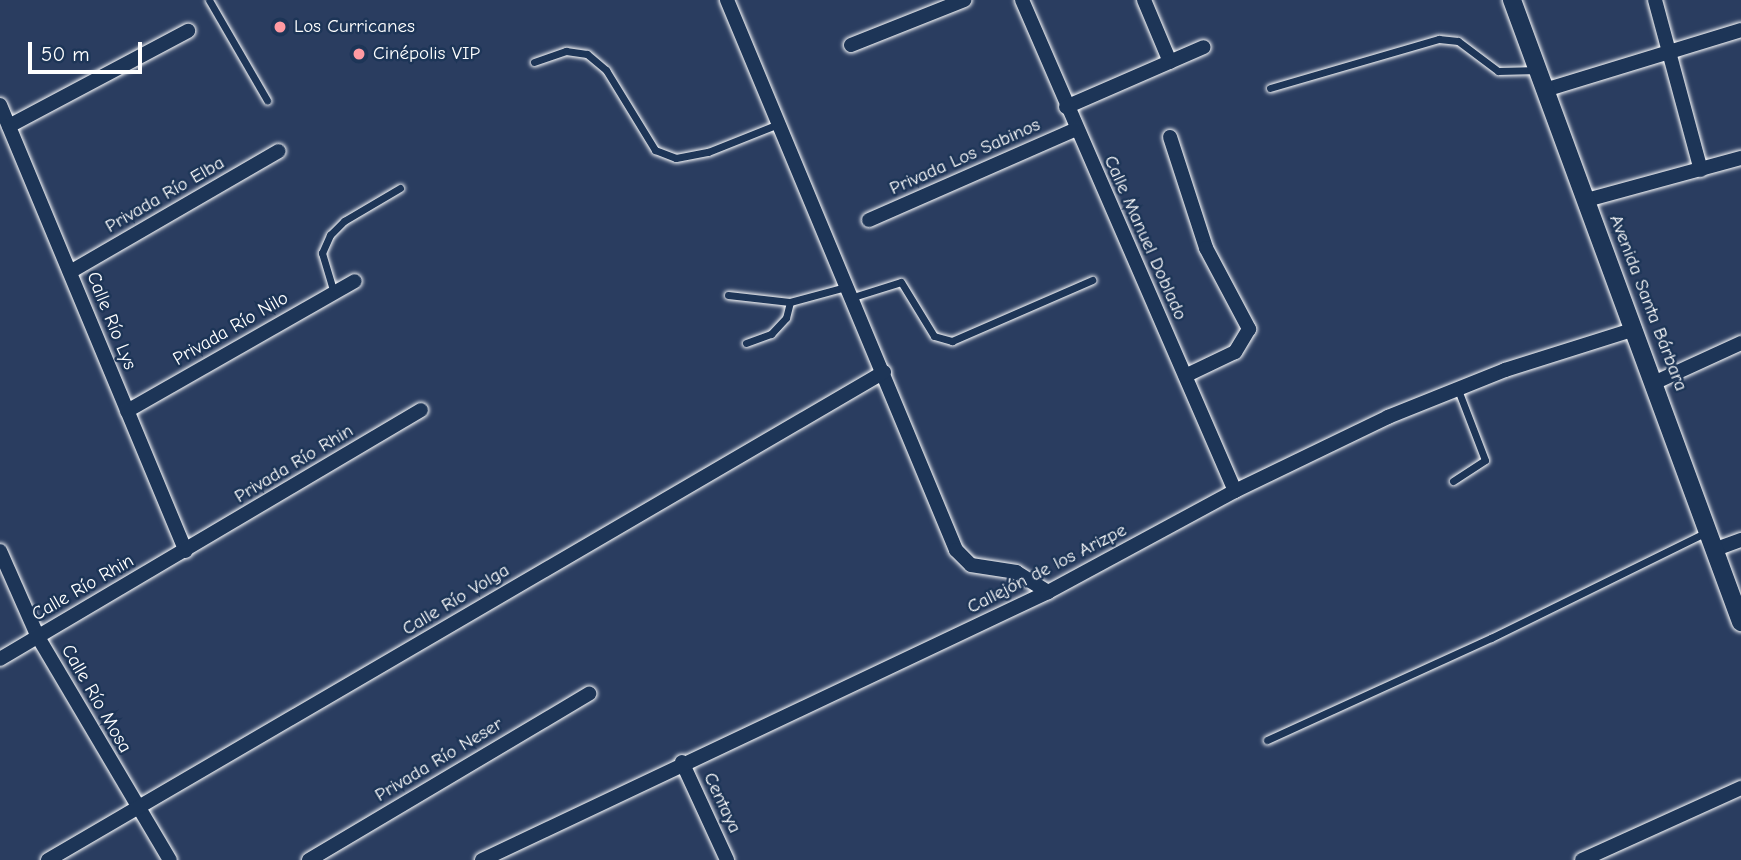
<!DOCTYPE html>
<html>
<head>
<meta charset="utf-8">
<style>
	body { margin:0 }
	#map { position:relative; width:1741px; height:860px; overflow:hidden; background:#2a3d60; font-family:"Comic Neue",sans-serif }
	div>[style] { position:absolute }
	.roads { filter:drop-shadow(0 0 2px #fff) drop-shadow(0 0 2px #fff) }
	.service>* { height:7px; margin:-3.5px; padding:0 3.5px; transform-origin:3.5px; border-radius:3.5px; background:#1d3557 }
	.minor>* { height:14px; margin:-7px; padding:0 7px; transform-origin:7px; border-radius:7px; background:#1d3557 }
	.tertiary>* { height:18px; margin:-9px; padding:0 9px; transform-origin:9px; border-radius:9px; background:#1d3557 }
	.dots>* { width:19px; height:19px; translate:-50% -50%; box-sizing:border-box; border:4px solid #1d3557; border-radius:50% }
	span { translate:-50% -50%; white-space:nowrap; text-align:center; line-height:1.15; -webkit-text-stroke:5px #1d3557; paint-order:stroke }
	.poi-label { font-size:19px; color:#fff }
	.left { translate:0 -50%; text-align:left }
	.street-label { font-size:19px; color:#fff }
	.scale { position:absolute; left:28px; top:42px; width:114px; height:32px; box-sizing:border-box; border:4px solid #fff; border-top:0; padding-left:9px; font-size:21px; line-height:24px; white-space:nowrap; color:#fff; -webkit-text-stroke:5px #1d3557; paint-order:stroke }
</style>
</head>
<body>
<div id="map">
	<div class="roads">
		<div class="service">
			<i style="left:209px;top:0;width:116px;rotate:59.9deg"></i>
			<i style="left:534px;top:62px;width:34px;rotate:-19deg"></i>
			<i style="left:566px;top:51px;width:21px;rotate:8deg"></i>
			<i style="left:587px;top:54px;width:25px;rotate:40deg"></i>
			<i style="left:606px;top:70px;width:94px;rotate:58.5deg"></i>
			<i style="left:655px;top:150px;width:22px;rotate:21deg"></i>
			<i style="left:676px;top:158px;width:33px;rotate:-11deg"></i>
			<i style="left:708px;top:152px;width:75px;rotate:-21.8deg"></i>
			<i style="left:1270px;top:88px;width:176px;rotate:-16.2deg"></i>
			<i style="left:1439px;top:39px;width:19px;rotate:6deg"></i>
			<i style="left:1458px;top:41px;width:50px;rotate:36.9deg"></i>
			<i style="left:1498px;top:71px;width:41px;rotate:-1.4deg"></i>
			<i style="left:334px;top:293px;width:42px;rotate:-106.7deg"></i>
			<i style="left:322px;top:253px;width:20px;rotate:-66deg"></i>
			<i style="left:330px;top:235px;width:20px;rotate:-45deg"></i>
			<i style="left:344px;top:221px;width:65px;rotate:-30.5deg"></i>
			<i style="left:728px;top:295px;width:62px;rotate:6.4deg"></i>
			<i style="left:790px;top:302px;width:58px;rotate:-15deg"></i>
			<i style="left:850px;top:298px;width:53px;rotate:-17.4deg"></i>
			<i style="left:901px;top:282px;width:63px;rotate:58.6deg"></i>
			<i style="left:934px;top:336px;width:19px;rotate:16deg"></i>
			<i style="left:952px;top:341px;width:153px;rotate:-23.5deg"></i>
			<i style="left:746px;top:343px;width:27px;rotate:-20deg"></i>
			<i style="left:771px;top:334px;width:22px;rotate:-47deg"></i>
			<i style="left:786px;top:318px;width:16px;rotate:-76deg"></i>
			<i style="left:1453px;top:481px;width:38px;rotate:-33deg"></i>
			<i style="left:1485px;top:460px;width:78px;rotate:-111deg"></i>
			<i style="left:1267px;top:740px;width:246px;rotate:-24.5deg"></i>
			<i style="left:1491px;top:638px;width:240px;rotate:-26.2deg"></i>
		</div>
		<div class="minor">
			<i style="left:727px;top:0;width:596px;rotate:67.39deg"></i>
			<i style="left:956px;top:550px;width:21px;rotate:45deg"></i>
			<i style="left:971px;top:565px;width:46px;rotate:8.8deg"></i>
			<i style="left:1016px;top:572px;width:38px;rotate:32deg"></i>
			<i style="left:1022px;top:0;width:535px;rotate:66.55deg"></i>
			<i style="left:1144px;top:0;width:67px;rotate:67.2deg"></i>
			<i style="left:1655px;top:0;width:176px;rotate:74.9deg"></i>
			<i style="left:851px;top:45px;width:122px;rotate:-21.7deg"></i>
			<i style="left:1545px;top:90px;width:205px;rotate:-17deg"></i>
			<i style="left:0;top:105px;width:483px;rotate:67.4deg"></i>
			<i style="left:1066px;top:107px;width:150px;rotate:-23.5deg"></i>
			<i style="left:9px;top:126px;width:203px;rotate:-28deg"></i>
			<i style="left:1170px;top:137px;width:117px;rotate:72deg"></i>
			<i style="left:1206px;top:248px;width:92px;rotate:62deg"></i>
			<i style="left:1249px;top:329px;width:27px;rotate:121deg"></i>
			<i style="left:1235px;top:352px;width:55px;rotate:154.4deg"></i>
			<i style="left:1587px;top:200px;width:160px;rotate:-15.3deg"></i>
			<i style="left:869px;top:220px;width:226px;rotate:-23.7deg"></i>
			<i style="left:70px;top:272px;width:241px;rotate:-30.1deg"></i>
			<i style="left:1656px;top:382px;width:94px;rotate:-24.6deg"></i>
			<i style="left:127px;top:411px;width:262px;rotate:-29.7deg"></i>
			<i style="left:1716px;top:549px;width:27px;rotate:-20deg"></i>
			<i style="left:0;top:551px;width:94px;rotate:66.2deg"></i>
			<i style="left:38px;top:637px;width:259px;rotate:59.4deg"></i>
			<i style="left:0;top:659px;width:489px;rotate:-30.6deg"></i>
			<i style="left:682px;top:762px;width:108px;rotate:65.3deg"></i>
			<i style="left:48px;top:860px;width:968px;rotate:-30.27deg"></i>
			<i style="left:309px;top:860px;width:326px;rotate:-30.7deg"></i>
			<i style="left:482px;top:860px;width:626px;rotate:-25.34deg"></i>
			<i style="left:1048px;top:592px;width:213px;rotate:-28.4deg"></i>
			<i style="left:1235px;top:491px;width:170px;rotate:-25.8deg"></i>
			<i style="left:1388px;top:417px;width:126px;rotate:-21.9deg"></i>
			<i style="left:1505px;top:370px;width:136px;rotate:-17.5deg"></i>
			<i style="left:1582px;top:860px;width:175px;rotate:-24.4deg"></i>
		</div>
		<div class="tertiary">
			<i style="left:1512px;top:0;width:663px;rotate:69.79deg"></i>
		</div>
	</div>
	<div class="dots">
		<i style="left:280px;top:27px;background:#ff9aa2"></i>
		<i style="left:359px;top:54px;background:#ff9aa2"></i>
	</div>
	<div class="poi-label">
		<span class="left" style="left:294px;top:27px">Los Curricanes</span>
		<span class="left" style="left:373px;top:54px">Cinépolis VIP</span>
	</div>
	<div class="street-label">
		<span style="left:965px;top:157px;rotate:-24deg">Privada Los Sabinos</span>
		<span style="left:165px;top:195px;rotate:-30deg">Privada Río Elba</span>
		<span style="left:1145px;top:238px;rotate:66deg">Calle Manuel Doblado</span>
		<span style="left:1648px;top:303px;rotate:69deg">Avenida Santa Bárbara</span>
		<span style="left:111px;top:321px;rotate:68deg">Calle Río Lys</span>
		<span style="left:231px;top:329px;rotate:-30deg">Privada Río Nilo</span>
		<span style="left:294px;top:464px;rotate:-31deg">Privada Río Rhin</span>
		<span style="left:1047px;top:569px;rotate:-27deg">Callejón de los Arizpe</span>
		<span style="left:83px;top:588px;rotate:-30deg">Calle Río Rhin</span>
		<span style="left:456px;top:600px;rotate:-31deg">Calle Río Volga</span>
		<span style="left:96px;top:699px;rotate:60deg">Calle Río Mosa</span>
		<span style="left:439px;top:760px;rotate:-31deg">Privada Río Neser</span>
		<span style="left:722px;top:803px;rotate:65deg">Centaya</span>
	</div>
	<div class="scale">50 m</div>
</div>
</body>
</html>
